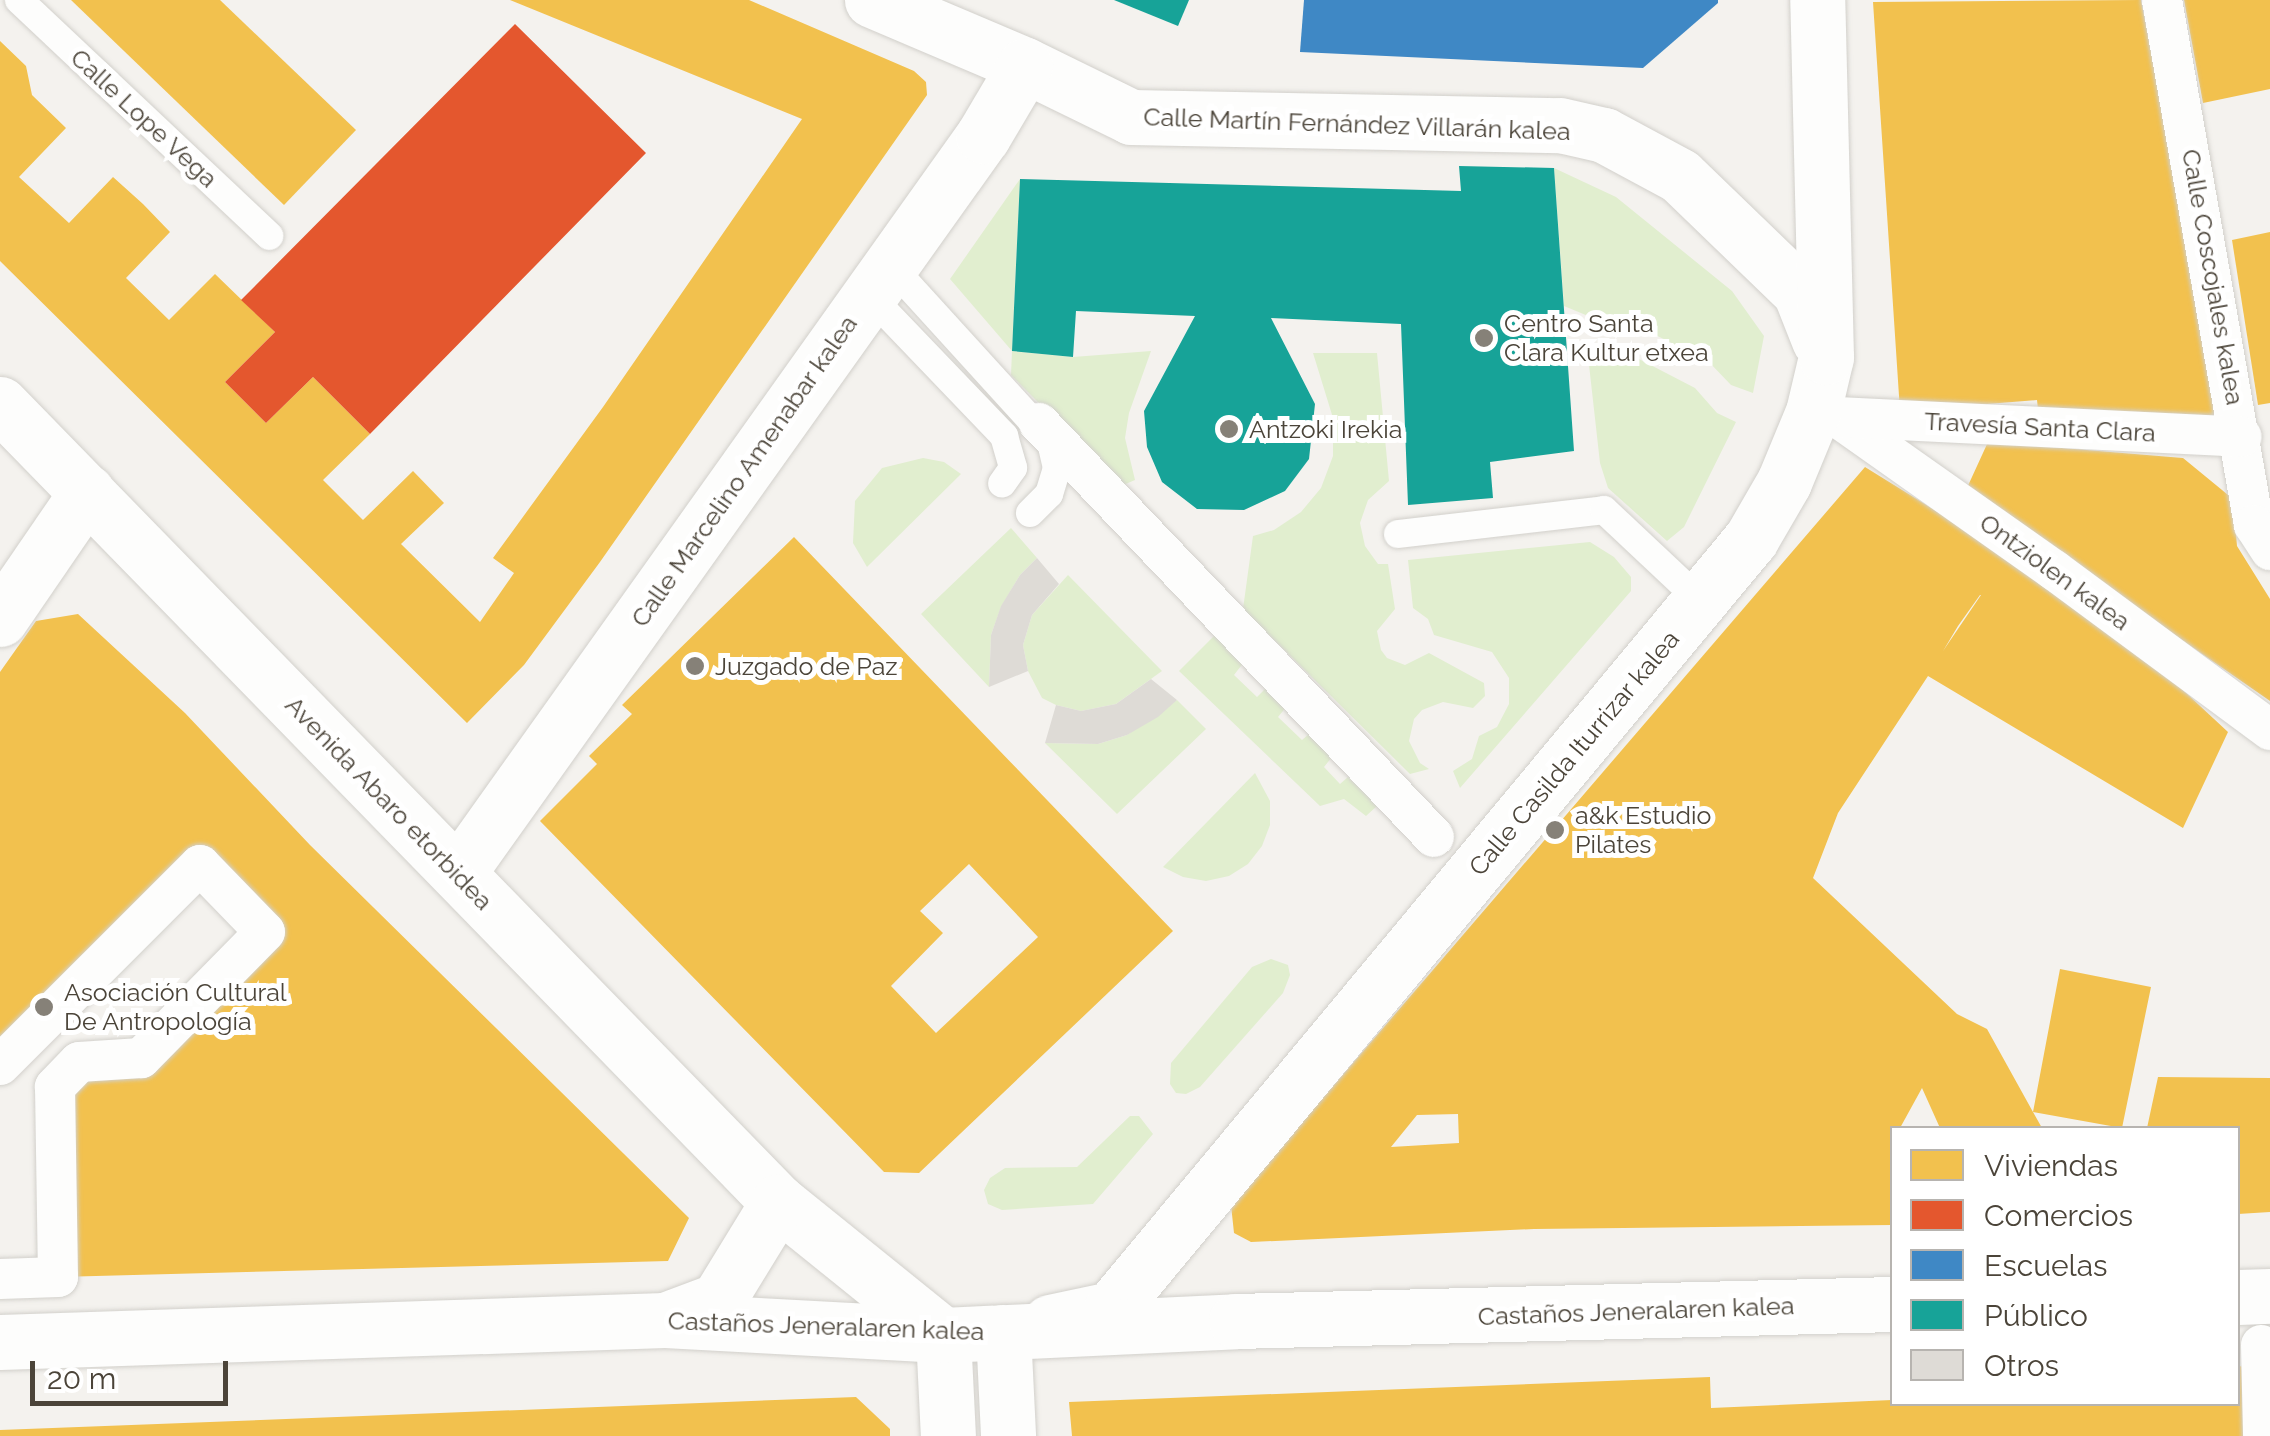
<!DOCTYPE html>
<html>
<head>
<meta charset="utf-8">
<style>
	body { margin:0 }
	#map { position:relative; width:2270px; height:1436px; overflow:hidden; background:#f4f2ee; font-family:Raleway,sans-serif }
	div>[style] { position:absolute }
	.green>* { inset:0; background:#e1eecf }
	.homes>* { inset:0; background:#f2c14e }
	.shops>* { inset:0; background:#e4572e }
	.schools>* { inset:0; background:#3f88c5 }
	.public>* { inset:0; background:#17a398 }
	.building>* { inset:0; background:#dedbd6 }
	.roads { filter:drop-shadow(0 0 2px #d2d0cb) drop-shadow(0 0 2px #d2d0cb) }
	.service>* { height:28px; margin:-14px; padding:0 14px; transform-origin:14px; border-radius:14px; background:#fdfdfc }
	.pedestrian>* { height:40px; margin:-20px; padding:0 20px; transform-origin:20px; border-radius:20px; background:#fdfdfc }
	.minor>* { height:55px; margin:-27.5px; padding:0 27.5px; transform-origin:27.5px; border-radius:27.5px; background:#fdfdfc }
	.tertiary>* { height:55px; margin:-27.5px; padding:0 27.5px; transform-origin:27.5px; border-radius:27.5px; background:#fdfdfc }
	.dots>* { width:28px; height:28px; translate:-50% -50%; box-sizing:border-box; border:5px solid #fff; border-radius:50% }
	span { translate:-50% -50%; white-space:nowrap; text-align:center; line-height:1.15; -webkit-text-stroke:10px #fff; paint-order:stroke }
	.street-label { font-size:25px; color:#4b4439 }
	.poi-label { font-size:25px; color:#4b4439 }
	.left { translate:0 -50%; text-align:left }
	.legend { position:absolute; left:1890px; top:1126px; width:350px; height:280px; box-sizing:border-box; background:#fff; border:2px solid #b7b4b0; margin:0; padding:12px 18px; list-style:none; font-size:30px; color:#4b4439 }
	.legend li { display:flex; align-items:center; gap:20px; height:50px }
	.legend b { width:50px; border:2px solid #b7b4b0 }
	.scale { position:absolute; left:30px; top:1361px; width:198px; height:45px; box-sizing:border-box; border:5px solid #4b4439; border-top:0; padding-left:12px; font-size:30px; line-height:35px; white-space:nowrap; color:#4b4439; -webkit-text-stroke:8px #fff; paint-order:stroke }
</style>
</head>
<body>
<div id="map">
	<div class="green">
		<i style="clip-path:polygon(1554px 168px,1616px 197px,1732px 291px,1764px 336px,1753px 393px,1731px 385px,1708px 361px,1615px 315px,1593px 318px,1564px 306px)"></i>
		<i style="clip-path:polygon(1020px 179px,1012px 351px,1073px 357px,1151px 351px,1129px 413px,1125px 438px,1135px 480px,1121px 486px,1011px 375px,1012px 351px,950px 279px)"></i>
		<i style="clip-path:polygon(1612px 345px,1695px 388px,1717px 413px,1736px 422px,1684px 527px,1667px 541px,1608px 488px,1600px 463px,1588px 356px,1596px 348px)"></i>
		<i style="clip-path:polygon(1313px 353px,1377px 353px,1389px 481px,1368px 500px,1360px 523px,1365px 546px,1378px 564px,1388px 564px,1395px 609px,1377px 631px,1381px 650px,1387px 658px,1405px 665px,1429px 653px,1484px 683px,1485px 696px,1473px 708px,1443px 702px,1422px 710px,1414px 719px,1409px 741px,1420px 763px,1429px 769px,1410px 774px,1243px 609px,1253px 536px,1274px 530px,1301px 512px,1321px 488px,1333px 456px,1333px 418px)"></i>
		<i style="clip-path:polygon(923px 458px,944px 462px,961px 474px,867px 567px,853px 543px,855px 501px,882px 468px)"></i>
		<i style="clip-path:polygon(1011px 528px,1037px 558px,1020px 575px,1001px 607px,991px 635px,989px 687px,921px 614px)"></i>
		<i style="clip-path:polygon(1590px 542px,1614px 557px,1631px 577px,1631px 591px,1460px 788px,1453px 771px,1472px 759px,1479px 736px,1497px 727px,1509px 704px,1509px 678px,1492px 652px,1434px 635px,1428px 619px,1413px 608px,1408px 560px)"></i>
		<i style="clip-path:polygon(1068px 575px,1162px 671px,1116px 704px,1081px 711px,1056px 705px,1042px 698px,1028px 671px,1023px 645px,1032px 615px)"></i>
		<i style="clip-path:polygon(1216px 634px,1244px 662px,1234px 675px,1257px 697px,1267px 687px,1287px 706px,1278px 717px,1302px 740px,1309px 734px,1332px 757px,1324px 767px,1340px 784px,1348px 777px,1377px 806px,1366px 816px,1344px 799px,1320px 806px,1179px 671px)"></i>
		<i style="clip-path:polygon(1177px 700px,1206px 729px,1117px 814px,1045px 743px,1098px 744px,1127px 735px)"></i>
		<i style="clip-path:polygon(1255px 773px,1270px 801px,1270px 825px,1262px 846px,1248px 864px,1229px 876px,1206px 881px,1183px 877px,1163px 867px)"></i>
		<i style="clip-path:polygon(1271px 959px,1288px 965px,1290px 975px,1283px 993px,1200px 1087px,1186px 1094px,1176px 1093px,1170px 1084px,1171px 1063px,1252px 967px)"></i>
		<i style="clip-path:polygon(1130px 1116px,1139px 1116px,1153px 1134px,1093px 1204px,1002px 1210px,988px 1204px,984px 1190px,990px 1178px,1005px 1168px,1077px 1167px)"></i>
	</div>
	<div class="homes">
		<i style="clip-path:polygon(71px 0,220px 0,356px 130px,284px 205px)"></i>
		<i style="clip-path:polygon(510px 0,749px 0,914px 71px,926px 82px,927px 95px,600px 562px,524px 665px,467px 723px,0 261px,0 41px,26px 66px,32px 95px,66px 128px,19px 177px,69px 223px,113px 177px,143px 204px,170px 232px,126px 278px,169px 320px,215px 274px,275px 332px,225px 382px,266px 423px,313px 377px,370px 434px,323px 480px,363px 520px,413px 471px,444px 503px,401px 544px,480px 622px,514px 573px,493px 558px,603px 407px,802px 119px)"></i>
		<i style="clip-path:polygon(2141px 0,2222px 423px,2039px 419px,2037px 400px,1900px 411px,1873px 2px)"></i>
		<i style="clip-path:polygon(2184px 0,2270px 0,2270px 89px,2203px 103px)"></i>
		<i style="clip-path:polygon(2270px 232px,2270px 403px,2258px 405px,2232px 240px)"></i>
		<i style="clip-path:polygon(1988px 442px,2183px 458px,2233px 499px,2237px 546px,2270px 599px,2270px 701px,1966px 490px)"></i>
		<i style="clip-path:polygon(evenodd,1865px 467px,2007px 555px,2126px 637px,2228px 732px,2183px 828px,1928px 676px,1838px 813px,1813px 878px,1957px 1014px,1987px 1029px,2033px 1112px,2060px 969px,2151px 987px,2122px 1128px,2033px 1112px,2042px 1128px,1940px 1128px,1922px 1088px,1900px 1128px,1892px 1128px,1892px 1225px,1534px 1229px,1251px 1242px,1234px 1233px,1231px 1205px,1865px 467px,1980px 595px,1981px 595px,1943px 651px,1958px 626px,1980px 595px,1865px 467px,1458px 1114px,1459px 1143px,1391px 1147px,1417px 1115px,1458px 1114px)"></i>
		<i style="clip-path:polygon(evenodd,794px 537px,1173px 931px,919px 1173px,884px 1172px,540px 821px,597px 764px,589px 756px,632px 714px,622px 705px,794px 537px,969px 864px,1038px 937px,936px 1033px,891px 986px,943px 933px,920px 911px,969px 864px)"></i>
		<i style="clip-path:polygon(78px 614px,185px 713px,310px 845px,689px 1218px,668px 1261px,58px 1277px,55px 1087px,141px 1058px,248px 947px,200px 865px,0 1065px,0 672px,36px 621px)"></i>
		<i style="clip-path:polygon(2158px 1077px,2270px 1078px,2270px 1212px,2238px 1214px,2238px 1128px,2147px 1128px)"></i>
		<i style="clip-path:polygon(2238px 1366px,2247px 1367px,2246px 1436px,1072px 1436px,1069px 1402px,1710px 1377px,1711px 1408px,1892px 1400px,1892px 1404px,2238px 1404px)"></i>
		<i style="clip-path:polygon(856px 1397px,890px 1429px,890px 1436px,0 1436px,0 1430px)"></i>
	</div>
	<div class="shops">
		<i style="clip-path:polygon(515px 24px,646px 153px,370px 434px,313px 377px,266px 423px,225px 382px,275px 332px,241px 300px)"></i>
	</div>
	<div class="schools">
		<i style="clip-path:polygon(1304px 0,1718px 0,1718px 3px,1643px 68px,1300px 52px)"></i>
	</div>
	<div class="public">
		<i style="clip-path:polygon(1114px 0,1189px 0,1178px 26px)"></i>
		<i style="clip-path:polygon(1459px 166px,1554px 168px,1574px 451px,1490px 462px,1493px 498px,1408px 505px,1401px 324px,1271px 318px,1315px 404px,1309px 459px,1285px 491px,1244px 510px,1197px 509px,1162px 482px,1147px 447px,1144px 411px,1195px 316px,1076px 311px,1073px 357px,1012px 351px,1020px 179px,1461px 191px)"></i>
	</div>
	<div class="building">
		<i style="clip-path:polygon(1037px 558px,1059px 584px,1032px 615px,1023px 645px,1028px 671px,989px 687px,991px 635px,1001px 606px,1020px 575px)"></i>
		<i style="clip-path:polygon(1151px 679px,1177px 700px,1158px 717px,1127px 735px,1098px 744px,1045px 743px,1056px 705px,1081px 711px,1116px 704px)"></i>
	</div>
	<div class="roads">
		<div class="service">
			<i style="left:19px;top:0;width:344px;rotate:43.3deg"></i>
			<i style="left:890px;top:265px;width:239px;rotate:47.7deg"></i>
			<i style="left:1051px;top:442px;width:27px;rotate:77deg"></i>
			<i style="left:1057px;top:468px;width:27px;rotate:107deg"></i>
			<i style="left:1049px;top:494px;width:27px;rotate:135deg"></i>
			<i style="left:868px;top:294px;width:197px;rotate:46.2deg"></i>
			<i style="left:1004px;top:436px;width:33px;rotate:74deg"></i>
			<i style="left:1013px;top:468px;width:19px;rotate:125deg"></i>
			<i style="left:1398px;top:534px;width:207px;rotate:-6.6deg"></i>
			<i style="left:1604px;top:510px;width:133px;rotate:43.2deg"></i>
		</div>
		<div class="pedestrian">
			<i style="left:2162px;top:0;width:533px;rotate:80.06deg"></i>
			<i style="left:2254px;top:525px;width:30px;rotate:57deg"></i>
			<i style="left:1837px;top:417px;width:266px;rotate:35.2deg"></i>
			<i style="left:2054px;top:570px;width:269px;rotate:36.5deg"></i>
			<i style="left:1837px;top:417px;width:405px;rotate:2.8deg"></i>
			<i style="left:1039px;top:423px;width:572px;rotate:46.35deg"></i>
			<i style="left:0;top:1065px;width:283px;rotate:-45deg"></i>
			<i style="left:200px;top:865px;width:93px;rotate:45.9deg"></i>
			<i style="left:265px;top:932px;width:177px;rotate:134.5deg"></i>
			<i style="left:141px;top:1058px;width:62px;rotate:176.3deg"></i>
			<i style="left:79px;top:1062px;width:35px;rotate:134deg"></i>
			<i style="left:55px;top:1087px;width:190px;rotate:89.1deg"></i>
			<i style="left:58px;top:1277px;width:58px;rotate:178deg"></i>
			<i style="left:2261px;top:1345px;width:91px;rotate:88.7deg"></i>
		</div>
		<div class="minor">
			<i style="left:872px;top:0;width:166px;rotate:23deg"></i>
			<i style="left:1025px;top:65px;width:118px;rotate:26.1deg"></i>
			<i style="left:1131px;top:117px;width:429px;rotate:1.1deg"></i>
			<i style="left:1560px;top:125px;width:45px;rotate:12.8deg"></i>
			<i style="left:1604px;top:135px;width:86px;rotate:28.3deg"></i>
			<i style="left:1680px;top:176px;width:167px;rotate:44deg"></i>
			<i style="left:1800px;top:292px;width:52px;rotate:68.4deg"></i>
			<i style="left:0;top:619px;width:154px;rotate:-55.6deg"></i>
			<i style="left:458px;top:873px;width:905px;rotate:-54.54deg"></i>
			<i style="left:983px;top:136px;width:82px;rotate:-59.4deg"></i>
			<i style="left:1050px;top:1322px;width:62px;rotate:-12deg"></i>
			<i style="left:1111px;top:1309px;width:1001px;rotate:-50.27deg"></i>
			<i style="left:1751px;top:539px;width:66px;rotate:-59.9deg"></i>
			<i style="left:1784px;top:482px;width:76px;rotate:-67.5deg"></i>
			<i style="left:1813px;top:412px;width:57px;rotate:-76.7deg"></i>
			<i style="left:1826px;top:357px;width:357px;rotate:-91.4deg"></i>
		</div>
		<div class="tertiary">
			<i style="left:0;top:404px;width:1114px;rotate:45.73deg"></i>
			<i style="left:778px;top:1202px;width:212px;rotate:38.9deg"></i>
			<i style="left:2238px;top:1297px;width:32px;rotate:-2deg"></i>
			<i style="left:665px;top:1320px;width:57px;rotate:-20.7deg"></i>
			<i style="left:718px;top:1300px;width:115px;rotate:-58.5deg"></i>
			<i style="left:1003px;top:1332px;width:104px;rotate:87.2deg"></i>
			<i style="left:943px;top:1335px;width:101px;rotate:87.2deg"></i>
			<i style="left:0;top:1342px;width:665px;rotate:-1.89deg"></i>
			<i style="left:665px;top:1320px;width:278px;rotate:3.1deg"></i>
			<i style="left:943px;top:1335px;width:293px;rotate:-2.7deg"></i>
			<i style="left:1236px;top:1321px;width:656px;rotate:-1.48deg"></i>
		</div>
	</div>
	<div class="dots">
		<i style="left:1484px;top:338px;background:#868178"></i>
		<i style="left:1229px;top:429px;background:#868178"></i>
		<i style="left:695px;top:666px;background:#868178"></i>
		<i style="left:1555px;top:830px;background:#868178"></i>
		<i style="left:44px;top:1007px;background:#868178"></i>
	</div>
	<div class="street-label">
		<span style="left:144px;top:118px;rotate:43deg">Calle Lope Vega</span>
		<span style="left:1357px;top:124px;rotate:2deg">Calle Martín Fernández Villarán kalea</span>
		<span style="left:2213px;top:277px;rotate:80deg">Calle Coscojales kalea</span>
		<span style="left:2040px;top:427px;rotate:3deg">Travesía Santa Clara</span>
		<span style="left:744px;top:471px;rotate:-55deg">Calle Marcelino Amenabar kalea</span>
		<span style="left:2055px;top:572px;rotate:36deg">Ontziolen kalea</span>
		<span style="left:1574px;top:753px;rotate:-50deg">Calle Casilda Iturrizar kalea</span>
		<span style="left:389px;top:803px;rotate:46deg">Avenida Abaro etorbidea</span>
		<span style="left:1636px;top:1311px;rotate:-2deg">Castaños Jeneralaren kalea</span>
		<span style="left:826px;top:1326px;rotate:2deg">Castaños Jeneralaren kalea</span>
	</div>
	<div class="poi-label">
		<span class="left" style="left:1504px;top:338px">Centro Santa<br>Clara Kultur etxea</span>
		<span class="left" style="left:1249px;top:429px">Antzoki Irekia</span>
		<span class="left" style="left:715px;top:666px">Juzgado de Paz</span>
		<span class="left" style="left:1575px;top:830px">a&amp;k Estudio<br>Pilates</span>
		<span class="left" style="left:64px;top:1007px">Asociación Cultural<br>De Antropología</span>
	</div>
	<ul class="legend">
	<li><b style="height:28px;background:#f2c14e"></b>Viviendas</li>
	<li><b style="height:28px;background:#e4572e"></b>Comercios</li>
	<li><b style="height:28px;background:#3f88c5"></b>Escuelas</li>
	<li><b style="height:28px;background:#17a398"></b>Público</li>
	<li><b style="height:28px;background:#dedbd6"></b>Otros</li>
	</ul>
	<div class="scale">20 m</div>
</div>
</body>
</html>
